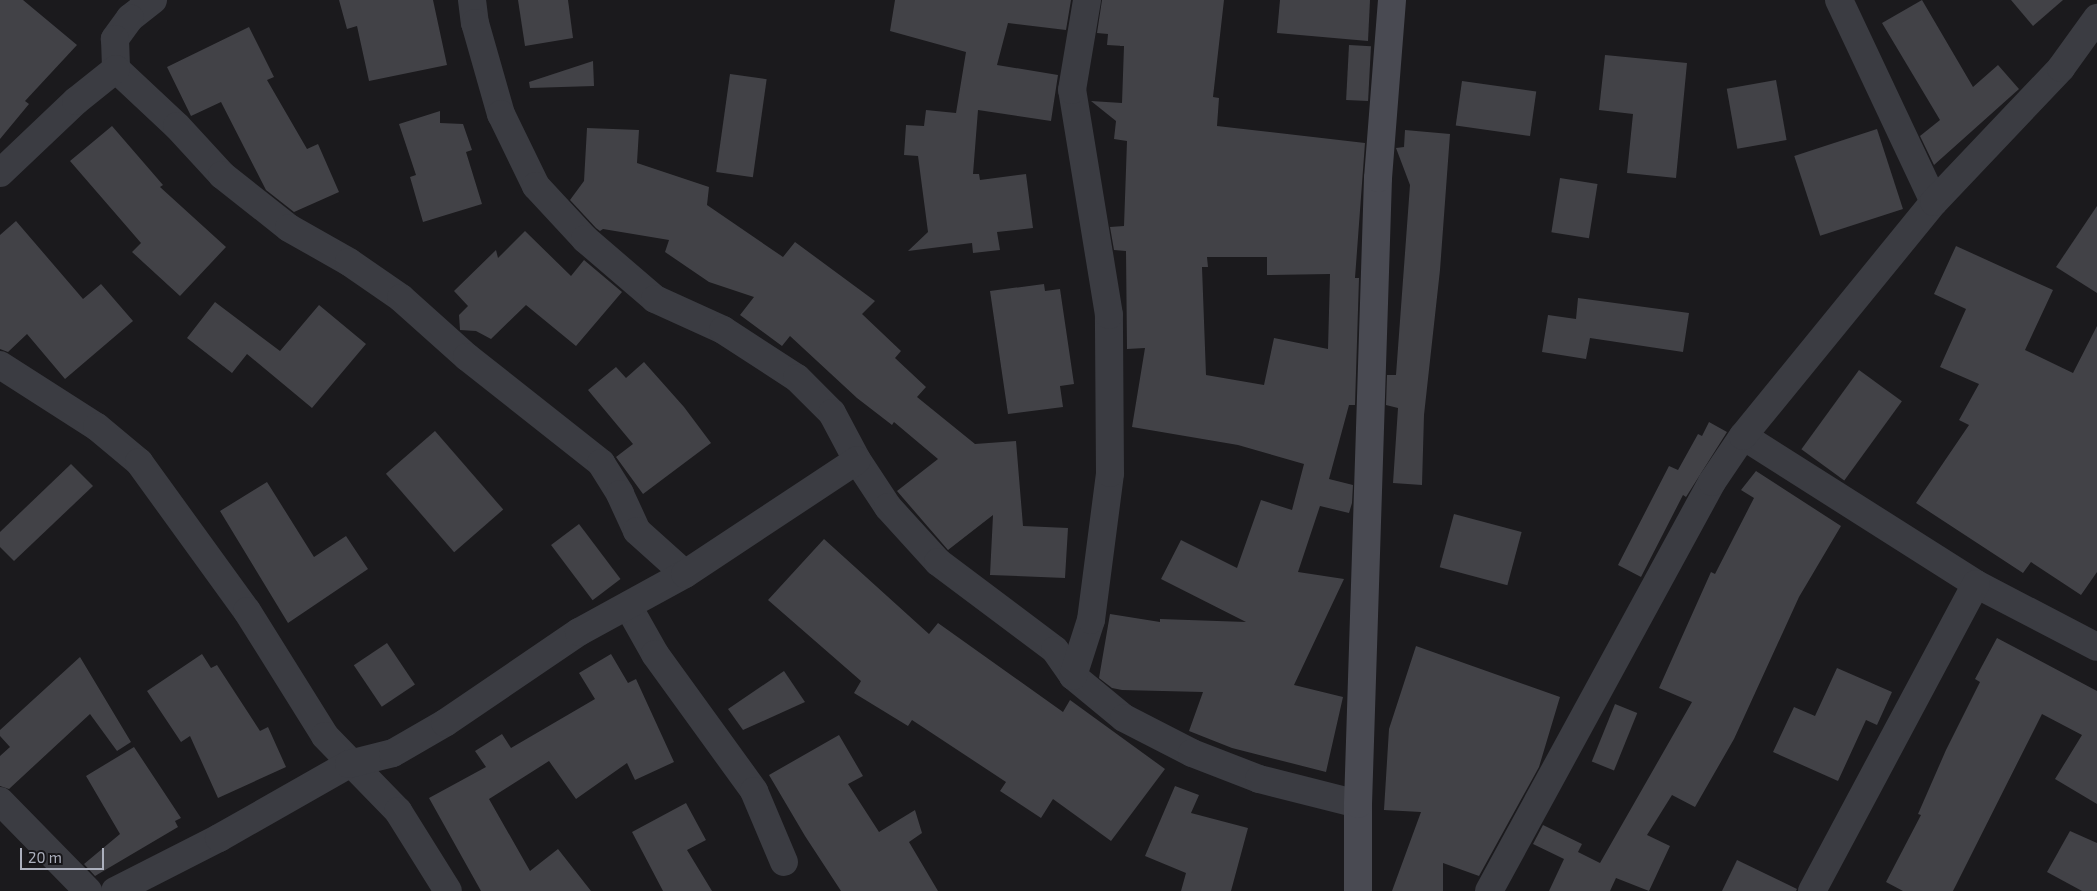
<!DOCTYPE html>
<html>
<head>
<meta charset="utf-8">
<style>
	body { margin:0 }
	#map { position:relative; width:2097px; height:891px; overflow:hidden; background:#1b1a1d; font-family:"Exo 2",sans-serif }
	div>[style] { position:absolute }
	.building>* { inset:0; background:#424247; transform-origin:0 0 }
	.street>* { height:28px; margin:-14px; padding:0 14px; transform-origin:14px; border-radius:14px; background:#3b3c42 }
	.secondary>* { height:28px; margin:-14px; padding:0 14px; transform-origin:14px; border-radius:14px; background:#494a52 }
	span { translate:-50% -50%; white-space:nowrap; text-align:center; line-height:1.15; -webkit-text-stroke:5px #161518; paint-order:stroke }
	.scale { position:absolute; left:20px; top:848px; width:84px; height:22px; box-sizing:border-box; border:2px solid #acb0bd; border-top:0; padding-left:6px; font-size:15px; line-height:18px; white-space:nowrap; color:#acb0bd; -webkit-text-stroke:4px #161518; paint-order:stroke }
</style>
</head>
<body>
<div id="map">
	<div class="building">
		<i style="clip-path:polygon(0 0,23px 0,77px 45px,25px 101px,29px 104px,0 139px)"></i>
		<i style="clip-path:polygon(339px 0,433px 0,447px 65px,369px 81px,357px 26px,347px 29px)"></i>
		<i style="clip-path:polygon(518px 0,568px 0,573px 38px,525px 46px)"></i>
		<i style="clip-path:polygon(895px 0,1071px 0,1066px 30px,1008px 23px,997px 65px,1058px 75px,1051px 121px,978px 110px,973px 174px,979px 174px,980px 180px,1026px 174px,1033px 228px,997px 232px,1000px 250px,973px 253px,972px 243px,908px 251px,928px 232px,918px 156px,904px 155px,906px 125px,924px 126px,926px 110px,956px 113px,966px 52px,890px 31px)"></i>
		<i style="clip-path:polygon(evenodd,1102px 0,1224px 0,1213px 97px,1219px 98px,1217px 126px,1365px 143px,1355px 278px,1359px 278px,1355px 405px,1349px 405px,1329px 479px,1353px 485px,1352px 503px,1349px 513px,1320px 506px,1298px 572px,1344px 579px,1294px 685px,1343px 697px,1326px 772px,1232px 748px,1189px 731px,1203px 692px,1122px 690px,1112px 688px,1099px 678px,1110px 614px,1160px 622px,1160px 619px,1246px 622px,1161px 579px,1181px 540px,1237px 568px,1261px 500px,1292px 510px,1304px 464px,1238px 445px,1132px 427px,1145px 348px,1127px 349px,1126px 251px,1114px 250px,1110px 227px,1124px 226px,1127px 141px,1114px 139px,1116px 121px,1091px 101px,1122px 103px,1124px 46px,1107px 45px,1108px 34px,1097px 33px,1102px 0,1207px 257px,1267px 257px,1267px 275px,1330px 274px,1328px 349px,1274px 338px,1264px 385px,1206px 375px,1202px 267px,1208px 267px,1207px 257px)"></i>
		<i style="clip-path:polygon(1280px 0,1370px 0,1368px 41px,1277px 33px)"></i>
		<i style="clip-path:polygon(1922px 0,1973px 87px,1998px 65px,2019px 89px,1934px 165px,1920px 136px,1940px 120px,1882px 23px)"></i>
		<i style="clip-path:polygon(2011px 0,2063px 0,2033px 26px)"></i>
		<i style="clip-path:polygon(249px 27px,274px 77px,267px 80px,307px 149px,318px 144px,339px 192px,294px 212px,266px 190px,221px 102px,191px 116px,167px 67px)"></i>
		<i style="left:1349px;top:45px;width:22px;height:55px;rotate:3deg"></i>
		<i style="clip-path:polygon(1605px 55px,1687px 63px,1676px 178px,1627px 173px,1633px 114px,1599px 110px)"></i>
		<i style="clip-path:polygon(593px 61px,594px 86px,530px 88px,529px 82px)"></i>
		<i style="left:730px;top:74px;width:37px;height:99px;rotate:8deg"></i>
		<i style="left:1776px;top:80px;width:61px;height:50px;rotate:80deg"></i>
		<i style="left:1462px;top:81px;width:75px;height:45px;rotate:8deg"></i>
		<i style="clip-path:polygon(440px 111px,440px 123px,463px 124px,472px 150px,466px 152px,482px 204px,423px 222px,410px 177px,416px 175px,399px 124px)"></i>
		<i style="clip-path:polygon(112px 126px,163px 185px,160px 187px,226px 247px,180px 296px,132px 252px,141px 243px,70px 161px)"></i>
		<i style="clip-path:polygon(587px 128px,639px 130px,637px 163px,709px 187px,707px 205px,783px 257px,795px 242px,875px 301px,862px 314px,901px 351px,895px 358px,926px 387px,917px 397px,975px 444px,1016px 441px,1023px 526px,1068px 528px,1065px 578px,990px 575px,993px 515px,948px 550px,897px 491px,938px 459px,894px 422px,892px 425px,857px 398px,790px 336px,782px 346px,740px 315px,754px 297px,709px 282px,665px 252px,669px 240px,603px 229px,600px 231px,596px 228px,570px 200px,584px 181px)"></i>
		<i style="left:1877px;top:129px;width:84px;height:87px;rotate:72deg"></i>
		<i style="clip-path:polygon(1405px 130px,1450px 134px,1440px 270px,1424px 415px,1422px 485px,1393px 483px,1398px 408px,1386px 405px,1387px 375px,1396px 375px,1410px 185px,1396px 148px,1404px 147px)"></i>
		<i style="left:1560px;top:178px;width:38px;height:55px;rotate:9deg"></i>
		<i style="clip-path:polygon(2097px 206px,2097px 293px,2056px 267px)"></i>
		<i style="clip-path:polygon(16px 221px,83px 299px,101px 284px,133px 321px,65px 379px,27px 334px,8px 352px,0 349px,0 235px)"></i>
		<i style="clip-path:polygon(525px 231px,571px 276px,584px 260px,622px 292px,576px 346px,526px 305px,491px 339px,476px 331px,460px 330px,459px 315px,468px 306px,454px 291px,496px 250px,498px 258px)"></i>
		<i style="clip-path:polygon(1956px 246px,2053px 290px,2025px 350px,2073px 373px,2097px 326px,2097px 572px,2081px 595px,2031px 562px,2023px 573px,1916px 503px,1969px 425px,1959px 420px,1979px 384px,1940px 367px,1966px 309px,1934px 294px)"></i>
		<i style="clip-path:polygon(1044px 284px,1045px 291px,1060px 289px,1074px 384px,1060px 386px,1063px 407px,1008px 414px,990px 291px)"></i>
		<i style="clip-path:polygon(1578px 298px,1689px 313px,1683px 352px,1590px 338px,1586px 359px,1542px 352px,1548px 315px,1576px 319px)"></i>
		<i style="clip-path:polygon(215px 302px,280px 351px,319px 305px,366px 344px,312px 408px,247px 354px,232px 373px,187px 338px)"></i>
		<i style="clip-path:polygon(644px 362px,684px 407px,711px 443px,643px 494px,616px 457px,633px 444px,588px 390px,616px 367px,626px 378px)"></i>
		<i style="left:1859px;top:370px;width:53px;height:98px;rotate:36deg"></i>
		<i style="clip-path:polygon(1709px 422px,1727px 432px,1686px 497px,1683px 495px,1641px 577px,1618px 565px,1669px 466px,1678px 470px,1698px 434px,1702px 436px)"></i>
		<i style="left:435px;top:431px;width:104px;height:65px;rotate:49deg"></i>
		<i style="clip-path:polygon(71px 464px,93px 486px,14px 561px,0 547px,0 532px)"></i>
		<i style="clip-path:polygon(1756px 471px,1841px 526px,1799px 597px,1734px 739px,1695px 807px,1672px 795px,1647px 835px,1670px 846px,1649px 891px,1616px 878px,1610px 891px,1549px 891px,1564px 859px,1533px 844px,1543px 825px,1582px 844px,1578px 852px,1600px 863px,1692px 702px,1659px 688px,1711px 572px,1715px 574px,1754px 498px,1741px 490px)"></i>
		<i style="clip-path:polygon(267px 482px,314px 557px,346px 536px,368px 569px,288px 623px,220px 511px)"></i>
		<i style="left:1454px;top:514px;width:70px;height:55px;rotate:15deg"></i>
		<i style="left:579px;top:524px;width:69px;height:35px;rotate:53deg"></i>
		<i style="clip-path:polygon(824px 539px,929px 634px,938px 623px,1063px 712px,1070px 700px,1165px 769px,1111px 841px,1053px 799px,1041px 818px,1000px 791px,1006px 782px,912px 720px,908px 726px,854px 693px,861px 681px,768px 600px)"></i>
		<i style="clip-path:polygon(1997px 638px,2097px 691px,2097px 804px,2055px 779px,2082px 735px,2042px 714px,1953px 891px,1903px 891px,1886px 882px,1921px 815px,1918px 814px,1946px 750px,1980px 682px,1975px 679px)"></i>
		<i style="left:387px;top:643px;width:50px;height:40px;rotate:56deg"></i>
		<i style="clip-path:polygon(1416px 646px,1560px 697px,1539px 767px,1479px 876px,1443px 863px,1443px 891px,1392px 891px,1421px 812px,1384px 810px,1389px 729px)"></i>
		<i style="clip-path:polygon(202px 654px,211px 668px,217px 665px,260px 731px,268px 727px,286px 767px,218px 798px,190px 736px,181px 742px,147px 691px)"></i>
		<i style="clip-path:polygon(611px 654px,628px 683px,636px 679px,674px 762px,635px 780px,627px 763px,576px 799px,549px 761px,489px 799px,530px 871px,558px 849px,591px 891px,481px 891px,429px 798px,486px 767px,475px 751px,502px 734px,511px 748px,595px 699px,579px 673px)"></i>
		<i style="clip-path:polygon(80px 657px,131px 742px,117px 751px,90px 714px,9px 789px,0 786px,0 756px,10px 747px,0 736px,0 730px)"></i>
		<i style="clip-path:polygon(1837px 668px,1892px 692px,1877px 725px,1866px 720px,1838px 781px,1773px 752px,1794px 707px,1815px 716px)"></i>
		<i style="clip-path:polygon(784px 671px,805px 702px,743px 730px,728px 709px)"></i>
		<i style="left:1615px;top:704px;width:24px;height:62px;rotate:22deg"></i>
		<i style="clip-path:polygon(839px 735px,863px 776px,848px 784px,879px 832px,915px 810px,922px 833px,909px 842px,938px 891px,841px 891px,805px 836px,769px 775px)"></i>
		<i style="clip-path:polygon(134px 747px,181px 818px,175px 821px,178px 827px,95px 876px,84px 864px,120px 834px,86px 776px)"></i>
		<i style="clip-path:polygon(1175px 786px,1199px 795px,1191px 813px,1248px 828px,1231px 891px,1181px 891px,1186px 873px,1145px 856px)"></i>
		<i style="clip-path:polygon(686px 803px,706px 840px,687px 850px,712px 891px,663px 891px,632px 832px)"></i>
		<i style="clip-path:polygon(2070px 831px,2097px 843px,2097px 891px,2082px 891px,2047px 872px)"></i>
		<i style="clip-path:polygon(1737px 860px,1797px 889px,1796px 891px,1722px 891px)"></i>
	</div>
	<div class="street">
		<i style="left:153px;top:0;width:29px;rotate:142deg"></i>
		<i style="left:130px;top:18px;width:26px;rotate:126deg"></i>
		<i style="left:115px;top:39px;width:30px;rotate:88deg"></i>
		<i style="left:116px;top:69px;width:83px;rotate:43.1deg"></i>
		<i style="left:177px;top:126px;width:67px;rotate:47.4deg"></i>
		<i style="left:222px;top:175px;width:85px;rotate:38.3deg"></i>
		<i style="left:289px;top:228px;width:69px;rotate:29.5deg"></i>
		<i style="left:349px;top:262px;width:63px;rotate:34.7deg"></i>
		<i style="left:401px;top:298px;width:89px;rotate:41.8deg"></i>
		<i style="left:467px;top:357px;width:171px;rotate:38.3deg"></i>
		<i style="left:601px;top:463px;width:36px;rotate:58deg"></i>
		<i style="left:620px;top:494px;width:41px;rotate:65.3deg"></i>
		<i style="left:637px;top:531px;width:64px;rotate:41.9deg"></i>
		<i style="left:472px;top:0;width:23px;rotate:83deg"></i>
		<i style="left:475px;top:23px;width:95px;rotate:74.1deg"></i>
		<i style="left:501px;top:114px;width:80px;rotate:64.1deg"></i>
		<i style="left:536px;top:186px;width:72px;rotate:47.2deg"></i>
		<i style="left:585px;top:239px;width:92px;rotate:40.6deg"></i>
		<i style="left:655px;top:299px;width:75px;rotate:24.5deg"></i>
		<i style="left:723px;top:330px;width:88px;rotate:33deg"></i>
		<i style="left:797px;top:378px;width:49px;rotate:45deg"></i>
		<i style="left:832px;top:413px;width:53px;rotate:62deg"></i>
		<i style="left:857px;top:460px;width:56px;rotate:56.6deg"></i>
		<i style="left:888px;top:507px;width:74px;rotate:47.7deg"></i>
		<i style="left:938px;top:562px;width:146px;rotate:36.9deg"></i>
		<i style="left:1055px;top:650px;width:32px;rotate:55deg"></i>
		<i style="left:1073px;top:676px;width:66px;rotate:39.5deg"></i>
		<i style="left:1124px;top:718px;width:76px;rotate:27.2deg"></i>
		<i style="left:1192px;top:753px;width:72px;rotate:21.2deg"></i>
		<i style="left:1259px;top:779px;width:102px;rotate:14.2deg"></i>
		<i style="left:1839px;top:0;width:223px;rotate:64.8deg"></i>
		<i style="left:0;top:173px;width:105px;rotate:-43.5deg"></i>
		<i style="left:76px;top:101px;width:51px;rotate:-38.7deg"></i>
		<i style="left:0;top:365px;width:115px;rotate:32.6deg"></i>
		<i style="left:97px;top:427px;width:55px;rotate:39.8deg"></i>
		<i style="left:139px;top:462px;width:184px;rotate:54.1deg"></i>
		<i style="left:247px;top:611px;width:147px;rotate:58deg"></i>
		<i style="left:325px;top:736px;width:105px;rotate:45.8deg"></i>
		<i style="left:398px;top:811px;width:94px;rotate:58deg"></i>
		<i style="left:1743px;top:436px;width:276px;rotate:32.4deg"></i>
		<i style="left:1976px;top:584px;width:136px;rotate:27.5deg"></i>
		<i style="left:628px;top:606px;width:55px;rotate:60.6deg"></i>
		<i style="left:655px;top:654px;width:169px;rotate:54.1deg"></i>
		<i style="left:754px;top:791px;width:77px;rotate:67.1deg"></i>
		<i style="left:1073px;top:676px;width:59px;rotate:-72.2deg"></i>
		<i style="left:1091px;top:620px;width:148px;rotate:-82.6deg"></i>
		<i style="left:1110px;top:473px;width:158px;rotate:-90.4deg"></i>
		<i style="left:1109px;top:315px;width:228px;rotate:-99.3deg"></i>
		<i style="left:1072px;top:90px;width:91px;rotate:-80.5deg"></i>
		<i style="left:0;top:801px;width:126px;rotate:45.6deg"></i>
		<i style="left:115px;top:891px;width:117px;rotate:-27deg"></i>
		<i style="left:219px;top:838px;width:150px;rotate:-29.6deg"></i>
		<i style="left:349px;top:764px;width:45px;rotate:-14deg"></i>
		<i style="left:393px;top:753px;width:60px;rotate:-30deg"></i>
		<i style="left:445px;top:723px;width:162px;rotate:-34.2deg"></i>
		<i style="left:579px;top:632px;width:121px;rotate:-28.7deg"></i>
		<i style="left:685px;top:574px;width:206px;rotate:-33.5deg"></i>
		<i style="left:1489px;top:891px;width:466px;rotate:-61.4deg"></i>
		<i style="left:1712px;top:482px;width:55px;rotate:-56deg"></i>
		<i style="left:1743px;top:436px;width:302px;rotate:-50.8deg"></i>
		<i style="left:1934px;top:202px;width:185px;rotate:-46.5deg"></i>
		<i style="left:2061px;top:68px;width:62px;rotate:-54.2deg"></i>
		<i style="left:1812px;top:891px;width:348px;rotate:-61.9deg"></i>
	</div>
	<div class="secondary">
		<i style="left:1358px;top:891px;width:87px;rotate:-90deg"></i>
		<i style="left:1358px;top:804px;width:626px;rotate:-88.17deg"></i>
		<i style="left:1378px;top:178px;width:179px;rotate:-85.5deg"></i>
	</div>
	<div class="scale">20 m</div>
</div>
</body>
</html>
